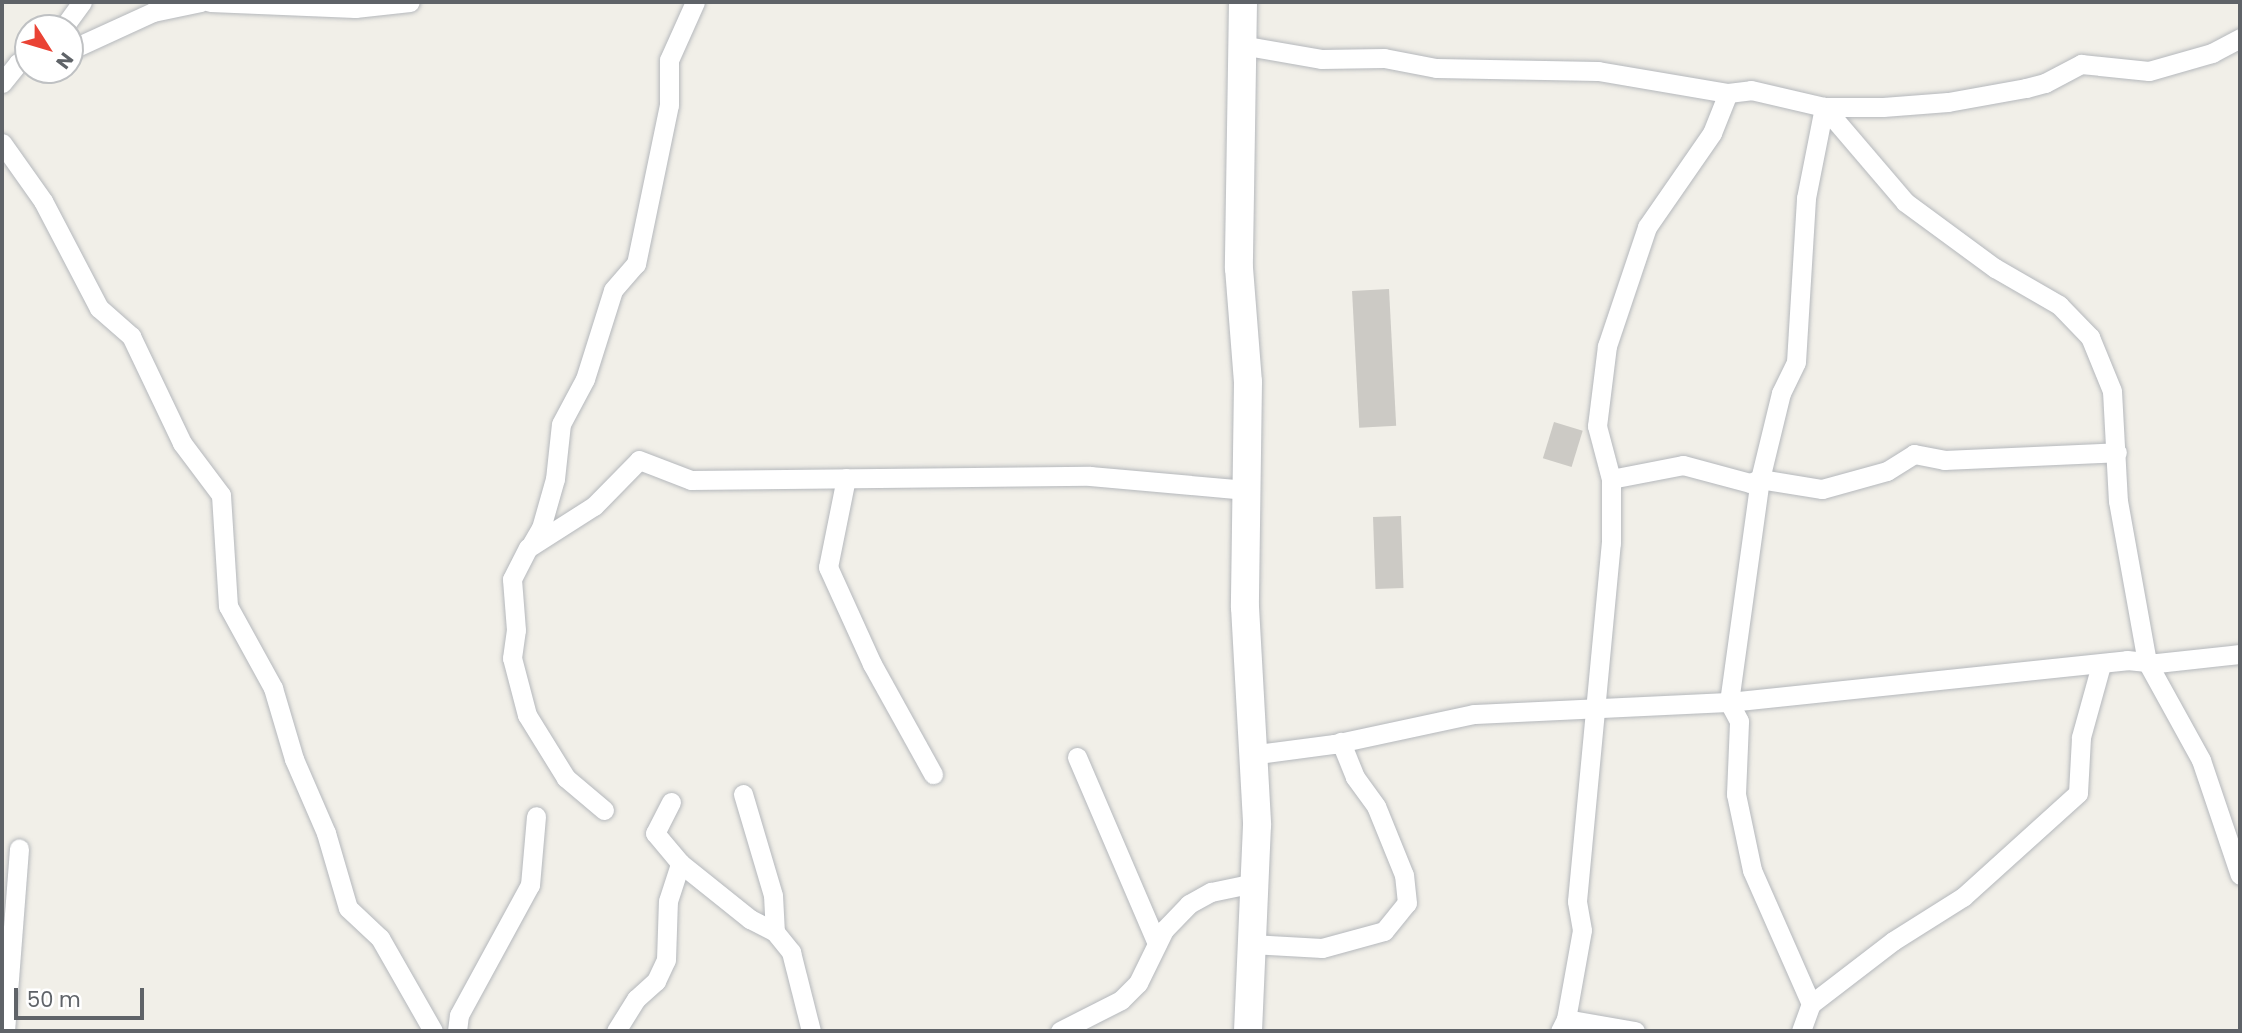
<!DOCTYPE html>
<html>
<head>
<meta charset="utf-8">
<style>
	body { margin:0 }
	#map { position:relative; width:2242px; height:1033px; overflow:hidden; background:#f1efe8; font-family:Poppins,sans-serif }
	div>[style] { position:absolute }
	.building>* { inset:0; background:#cccac5; transform-origin:0 0 }
	.roads { filter:drop-shadow(0 0 2px #b5b8bc) drop-shadow(0 0 2px #b5b8bc) }
	.street>* { height:19px; margin:-9.5px; padding:0 9.5px; transform-origin:9.5px; border-radius:9.5px; background:#fff }
	.secondary>* { height:28px; margin:-14px; padding:0 14px; transform-origin:14px; border-radius:14px; background:#fff }
	span { translate:-50% -50%; white-space:nowrap; text-align:center; line-height:1.15; -webkit-text-stroke:5px #fff; paint-order:stroke }
	.frame { position:absolute; inset:0; border:4px solid #5f6368; pointer-events:none }
	.north { position:absolute; left:14px; top:14px; width:70px; height:70px; box-sizing:border-box; background:#fff; border:2px solid #bfc1c3; border-radius:50%; rotate:127deg; font-size:19px; font-weight:700; line-height:28px; text-align:center; color:#5f6368 }
	.north::after { content:''; display:block; margin:auto; width:24px; height:32px; background:#ea4335; clip-path:polygon(50% 0,100% 100%,50% 72%,0 100%) }
	.scale { position:absolute; left:14px; top:988px; width:130px; height:32px; box-sizing:border-box; border:4px solid #5f6368; border-top:0; padding-left:9px; font-size:21px; line-height:24px; white-space:nowrap; color:#5f6368; -webkit-text-stroke:5px #fff; paint-order:stroke }
</style>
</head>
<body>
<div id="map">
	<div class="building">
		<i style="left:1389px;top:289px;width:137px;height:37px;rotate:87deg"></i>
		<i style="left:1554px;top:422px;width:30px;height:38px;rotate:17deg"></i>
		<i style="left:1401px;top:516px;width:72px;height:28px;rotate:88deg"></i>
	</div>
	<div class="roads">
		<div class="street">
			<i style="left:210px;top:2px;width:145px;rotate:2.4deg"></i>
			<i style="left:355px;top:8px;width:55px;rotate:-6.2deg"></i>
			<i style="left:63px;top:28px;width:32px;rotate:-54deg"></i>
			<i style="left:1241px;top:45px;width:81px;rotate:9.9deg"></i>
			<i style="left:1321px;top:59px;width:63px;rotate:-0.9deg"></i>
			<i style="left:1384px;top:58px;width:53px;rotate:10.9deg"></i>
			<i style="left:1436px;top:68px;width:162px;rotate:1.1deg"></i>
			<i style="left:1598px;top:71px;width:132px;rotate:9.6deg"></i>
			<i style="left:1728px;top:93px;width:23px;rotate:-7deg"></i>
			<i style="left:1751px;top:90px;width:75px;rotate:13.1deg"></i>
			<i style="left:1824px;top:107px;width:59px"></i>
			<i style="left:1883px;top:107px;width:65px;rotate:-4.4deg"></i>
			<i style="left:1948px;top:102px;width:79px;rotate:-10.2deg"></i>
			<i style="left:2026px;top:88px;width:20px;rotate:-15deg"></i>
			<i style="left:2045px;top:83px;width:41px;rotate:-27.8deg"></i>
			<i style="left:2081px;top:64px;width:68px;rotate:5.9deg"></i>
			<i style="left:2149px;top:71px;width:66px;rotate:-15.9deg"></i>
			<i style="left:2212px;top:53px;width:32px;rotate:-28deg"></i>
			<i style="left:70px;top:50px;width:91px;rotate:-24.6deg"></i>
			<i style="left:153px;top:12px;width:49px;rotate:-11.8deg"></i>
			<i style="left:2px;top:83px;width:26px;rotate:-51deg"></i>
			<i style="left:18px;top:63px;width:11px;rotate:-22deg"></i>
			<i style="left:1824px;top:107px;width:125px;rotate:49.5deg"></i>
			<i style="left:1905px;top:202px;width:112px;rotate:36.3deg"></i>
			<i style="left:1995px;top:268px;width:74px;rotate:30deg"></i>
			<i style="left:2059px;top:305px;width:45px;rotate:45.9deg"></i>
			<i style="left:2090px;top:337px;width:58px;rotate:67.8deg"></i>
			<i style="left:2112px;top:391px;width:110px;rotate:86.9deg"></i>
			<i style="left:2118px;top:501px;width:164px;rotate:79.8deg"></i>
			<i style="left:2147px;top:662px;width:112px;rotate:61.1deg"></i>
			<i style="left:2201px;top:760px;width:121px;rotate:71.3deg"></i>
			<i style="left:2px;top:143px;width:71px;rotate:54.7deg"></i>
			<i style="left:43px;top:201px;width:121px;rotate:62.4deg"></i>
			<i style="left:99px;top:308px;width:43px;rotate:41.2deg"></i>
			<i style="left:131px;top:336px;width:119px;rotate:64.5deg"></i>
			<i style="left:182px;top:443px;width:65px;rotate:53.1deg"></i>
			<i style="left:221px;top:495px;width:111px;rotate:86.4deg"></i>
			<i style="left:228px;top:606px;width:94px;rotate:61.2deg"></i>
			<i style="left:273px;top:688px;width:74px;rotate:73.5deg"></i>
			<i style="left:294px;top:759px;width:81px;rotate:66.6deg"></i>
			<i style="left:326px;top:833px;width:78px;rotate:73.7deg"></i>
			<i style="left:348px;top:908px;width:44px;rotate:43.2deg"></i>
			<i style="left:380px;top:938px;width:107px;rotate:60.3deg"></i>
			<i style="left:846px;top:478px;width:91px;rotate:101.4deg"></i>
			<i style="left:828px;top:567px;width:107px;rotate:65.6deg"></i>
			<i style="left:872px;top:664px;width:126px;rotate:61deg"></i>
			<i style="left:1611px;top:479px;width:73px;rotate:-11deg"></i>
			<i style="left:1683px;top:465px;width:69px;rotate:15deg"></i>
			<i style="left:1750px;top:483px;width:11px;rotate:-22deg"></i>
			<i style="left:1760px;top:479px;width:63px;rotate:9.2deg"></i>
			<i style="left:1822px;top:489px;width:67px;rotate:-15.5deg"></i>
			<i style="left:1887px;top:471px;width:32px;rotate:-32deg"></i>
			<i style="left:1914px;top:454px;width:31px;rotate:11deg"></i>
			<i style="left:1944px;top:460px;width:173px;rotate:-2.6deg"></i>
			<i style="left:531px;top:545px;width:20px;rotate:-60deg"></i>
			<i style="left:541px;top:528px;width:51px;rotate:-74.1deg"></i>
			<i style="left:555px;top:479px;width:55px;rotate:-83.8deg"></i>
			<i style="left:561px;top:424px;width:51px;rotate:-61.9deg"></i>
			<i style="left:585px;top:379px;width:93px;rotate:-72.5deg"></i>
			<i style="left:613px;top:290px;width:35px;rotate:-49deg"></i>
			<i style="left:636px;top:264px;width:162px;rotate:-78.3deg"></i>
			<i style="left:669px;top:105px;width:45px;rotate:-90deg"></i>
			<i style="left:669px;top:60px;width:64px;rotate:-65.9deg"></i>
			<i style="left:1250px;top:755px;width:85px;rotate:-7.5deg"></i>
			<i style="left:1334px;top:744px;width:143px;rotate:-12.1deg"></i>
			<i style="left:1474px;top:714px;width:255px;rotate:-2.7deg"></i>
			<i style="left:1729px;top:702px;width:400px;rotate:-6deg"></i>
			<i style="left:2127px;top:660px;width:30px;rotate:6deg"></i>
			<i style="left:2157px;top:663px;width:83px;rotate:-6.2deg"></i>
			<i style="left:1077px;top:757px;width:203px;rotate:66.8deg"></i>
			<i style="left:743px;top:794px;width:105px;rotate:73.5deg"></i>
			<i style="left:773px;top:895px;width:37px;rotate:87deg"></i>
			<i style="left:671px;top:802px;width:35px;rotate:117deg"></i>
			<i style="left:655px;top:833px;width:39px;rotate:50deg"></i>
			<i style="left:680px;top:863px;width:90px;rotate:38.7deg"></i>
			<i style="left:750px;top:919px;width:28px;rotate:27deg"></i>
			<i style="left:775px;top:932px;width:26px;rotate:51deg"></i>
			<i style="left:791px;top:952px;width:81px;rotate:75.8deg"></i>
			<i style="left:604px;top:810px;width:50px;rotate:-139.9deg"></i>
			<i style="left:566px;top:778px;width:74px;rotate:-121.8deg"></i>
			<i style="left:527px;top:715px;width:59px;rotate:-104.7deg"></i>
			<i style="left:512px;top:658px;width:28px;rotate:-82deg"></i>
			<i style="left:516px;top:630px;width:51px;rotate:-94.5deg"></i>
			<i style="left:512px;top:579px;width:35px;rotate:-63deg"></i>
			<i style="left:528px;top:548px;width:78px;rotate:-32.5deg"></i>
			<i style="left:594px;top:506px;width:64px;rotate:-45.6deg"></i>
			<i style="left:639px;top:460px;width:56px;rotate:21deg"></i>
			<i style="left:691px;top:480px;width:399px;rotate:-0.6deg"></i>
			<i style="left:1090px;top:476px;width:157px;rotate:5.1deg"></i>
			<i style="left:1251px;top:944px;width:71px;rotate:3.2deg"></i>
			<i style="left:1322px;top:948px;width:64px;rotate:-15.3deg"></i>
			<i style="left:1384px;top:931px;width:36px;rotate:-51deg"></i>
			<i style="left:1407px;top:903px;width:28px;rotate:-96deg"></i>
			<i style="left:1404px;top:875px;width:74px;rotate:-112.1deg"></i>
			<i style="left:1376px;top:806px;width:36px;rotate:-126deg"></i>
			<i style="left:1355px;top:777px;width:38px;rotate:-112deg"></i>
			<i style="left:1811px;top:1004px;width:146px;rotate:-113.8deg"></i>
			<i style="left:1752px;top:870px;width:78px;rotate:-101.9deg"></i>
			<i style="left:1736px;top:794px;width:73px;rotate:-87.6deg"></i>
			<i style="left:1739px;top:721px;width:21px;rotate:-118deg"></i>
			<i style="left:1729px;top:702px;width:225px;rotate:-82.1deg"></i>
			<i style="left:1760px;top:479px;width:89px;rotate:-76.3deg"></i>
			<i style="left:1781px;top:393px;width:34px;rotate:-64deg"></i>
			<i style="left:1796px;top:362px;width:164px;rotate:-86.5deg"></i>
			<i style="left:1806px;top:198px;width:93px;rotate:-78.8deg"></i>
			<i style="left:1566px;top:1019px;width:70px;rotate:9.9deg"></i>
			<i style="left:5px;top:1031px;width:183px;rotate:-85.6deg"></i>
			<i style="left:457px;top:1031px;width:16px;rotate:-83deg"></i>
			<i style="left:459px;top:1015px;width:148px;rotate:-61.4deg"></i>
			<i style="left:530px;top:885px;width:69px;rotate:-85deg"></i>
			<i style="left:616px;top:1031px;width:38px;rotate:-58deg"></i>
			<i style="left:636px;top:999px;width:27px;rotate:-42deg"></i>
			<i style="left:656px;top:981px;width:23px;rotate:-65deg"></i>
			<i style="left:666px;top:960px;width:59px;rotate:-88.1deg"></i>
			<i style="left:668px;top:901px;width:40px;rotate:-72deg"></i>
			<i style="left:1060px;top:1031px;width:68px;rotate:-26.9deg"></i>
			<i style="left:1121px;top:1000px;width:24px;rotate:-45deg"></i>
			<i style="left:1138px;top:983px;width:59px;rotate:-63.9deg"></i>
			<i style="left:1164px;top:930px;width:36px;rotate:-46deg"></i>
			<i style="left:1189px;top:904px;width:25px;rotate:-29deg"></i>
			<i style="left:1211px;top:892px;width:44px;rotate:-11.8deg"></i>
			<i style="left:1560px;top:1031px;width:13px;rotate:-63deg"></i>
			<i style="left:1566px;top:1019px;width:90px;rotate:-79.8deg"></i>
			<i style="left:1582px;top:930px;width:29px;rotate:-100deg"></i>
			<i style="left:1577px;top:901px;width:360px;rotate:-84.6deg"></i>
			<i style="left:1611px;top:543px;width:64px;rotate:-90deg"></i>
			<i style="left:1611px;top:479px;width:55px;rotate:-104.8deg"></i>
			<i style="left:1597px;top:426px;width:81px;rotate:-82.9deg"></i>
			<i style="left:1607px;top:346px;width:126px;rotate:-71.4deg"></i>
			<i style="left:1647px;top:227px;width:114px;rotate:-55.3deg"></i>
			<i style="left:1712px;top:133px;width:43px;rotate:-68.2deg"></i>
			<i style="left:1801px;top:1031px;width:29px;rotate:-70deg"></i>
			<i style="left:1811px;top:1004px;width:103px;rotate:-37.5deg"></i>
			<i style="left:1893px;top:941px;width:83px;rotate:-32.2deg"></i>
			<i style="left:1963px;top:897px;width:155px;rotate:-42.1deg"></i>
			<i style="left:2078px;top:793px;width:56px;rotate:-86.9deg"></i>
			<i style="left:2081px;top:737px;width:75px;rotate:-74.5deg"></i>
		</div>
		<div class="secondary">
			<i style="left:1243px;top:2px;width:266px;rotate:90.9deg"></i>
			<i style="left:1239px;top:268px;width:114px;rotate:85.5deg"></i>
			<i style="left:1248px;top:382px;width:225px;rotate:90.8deg"></i>
			<i style="left:1245px;top:607px;width:218px;rotate:86.8deg"></i>
			<i style="left:1257px;top:825px;width:206px;rotate:92.5deg"></i>
		</div>
	</div>
	<div class="frame"></div>
	<div class="north">N</div>
	<div class="scale">50 m</div>
</div>
</body>
</html>
